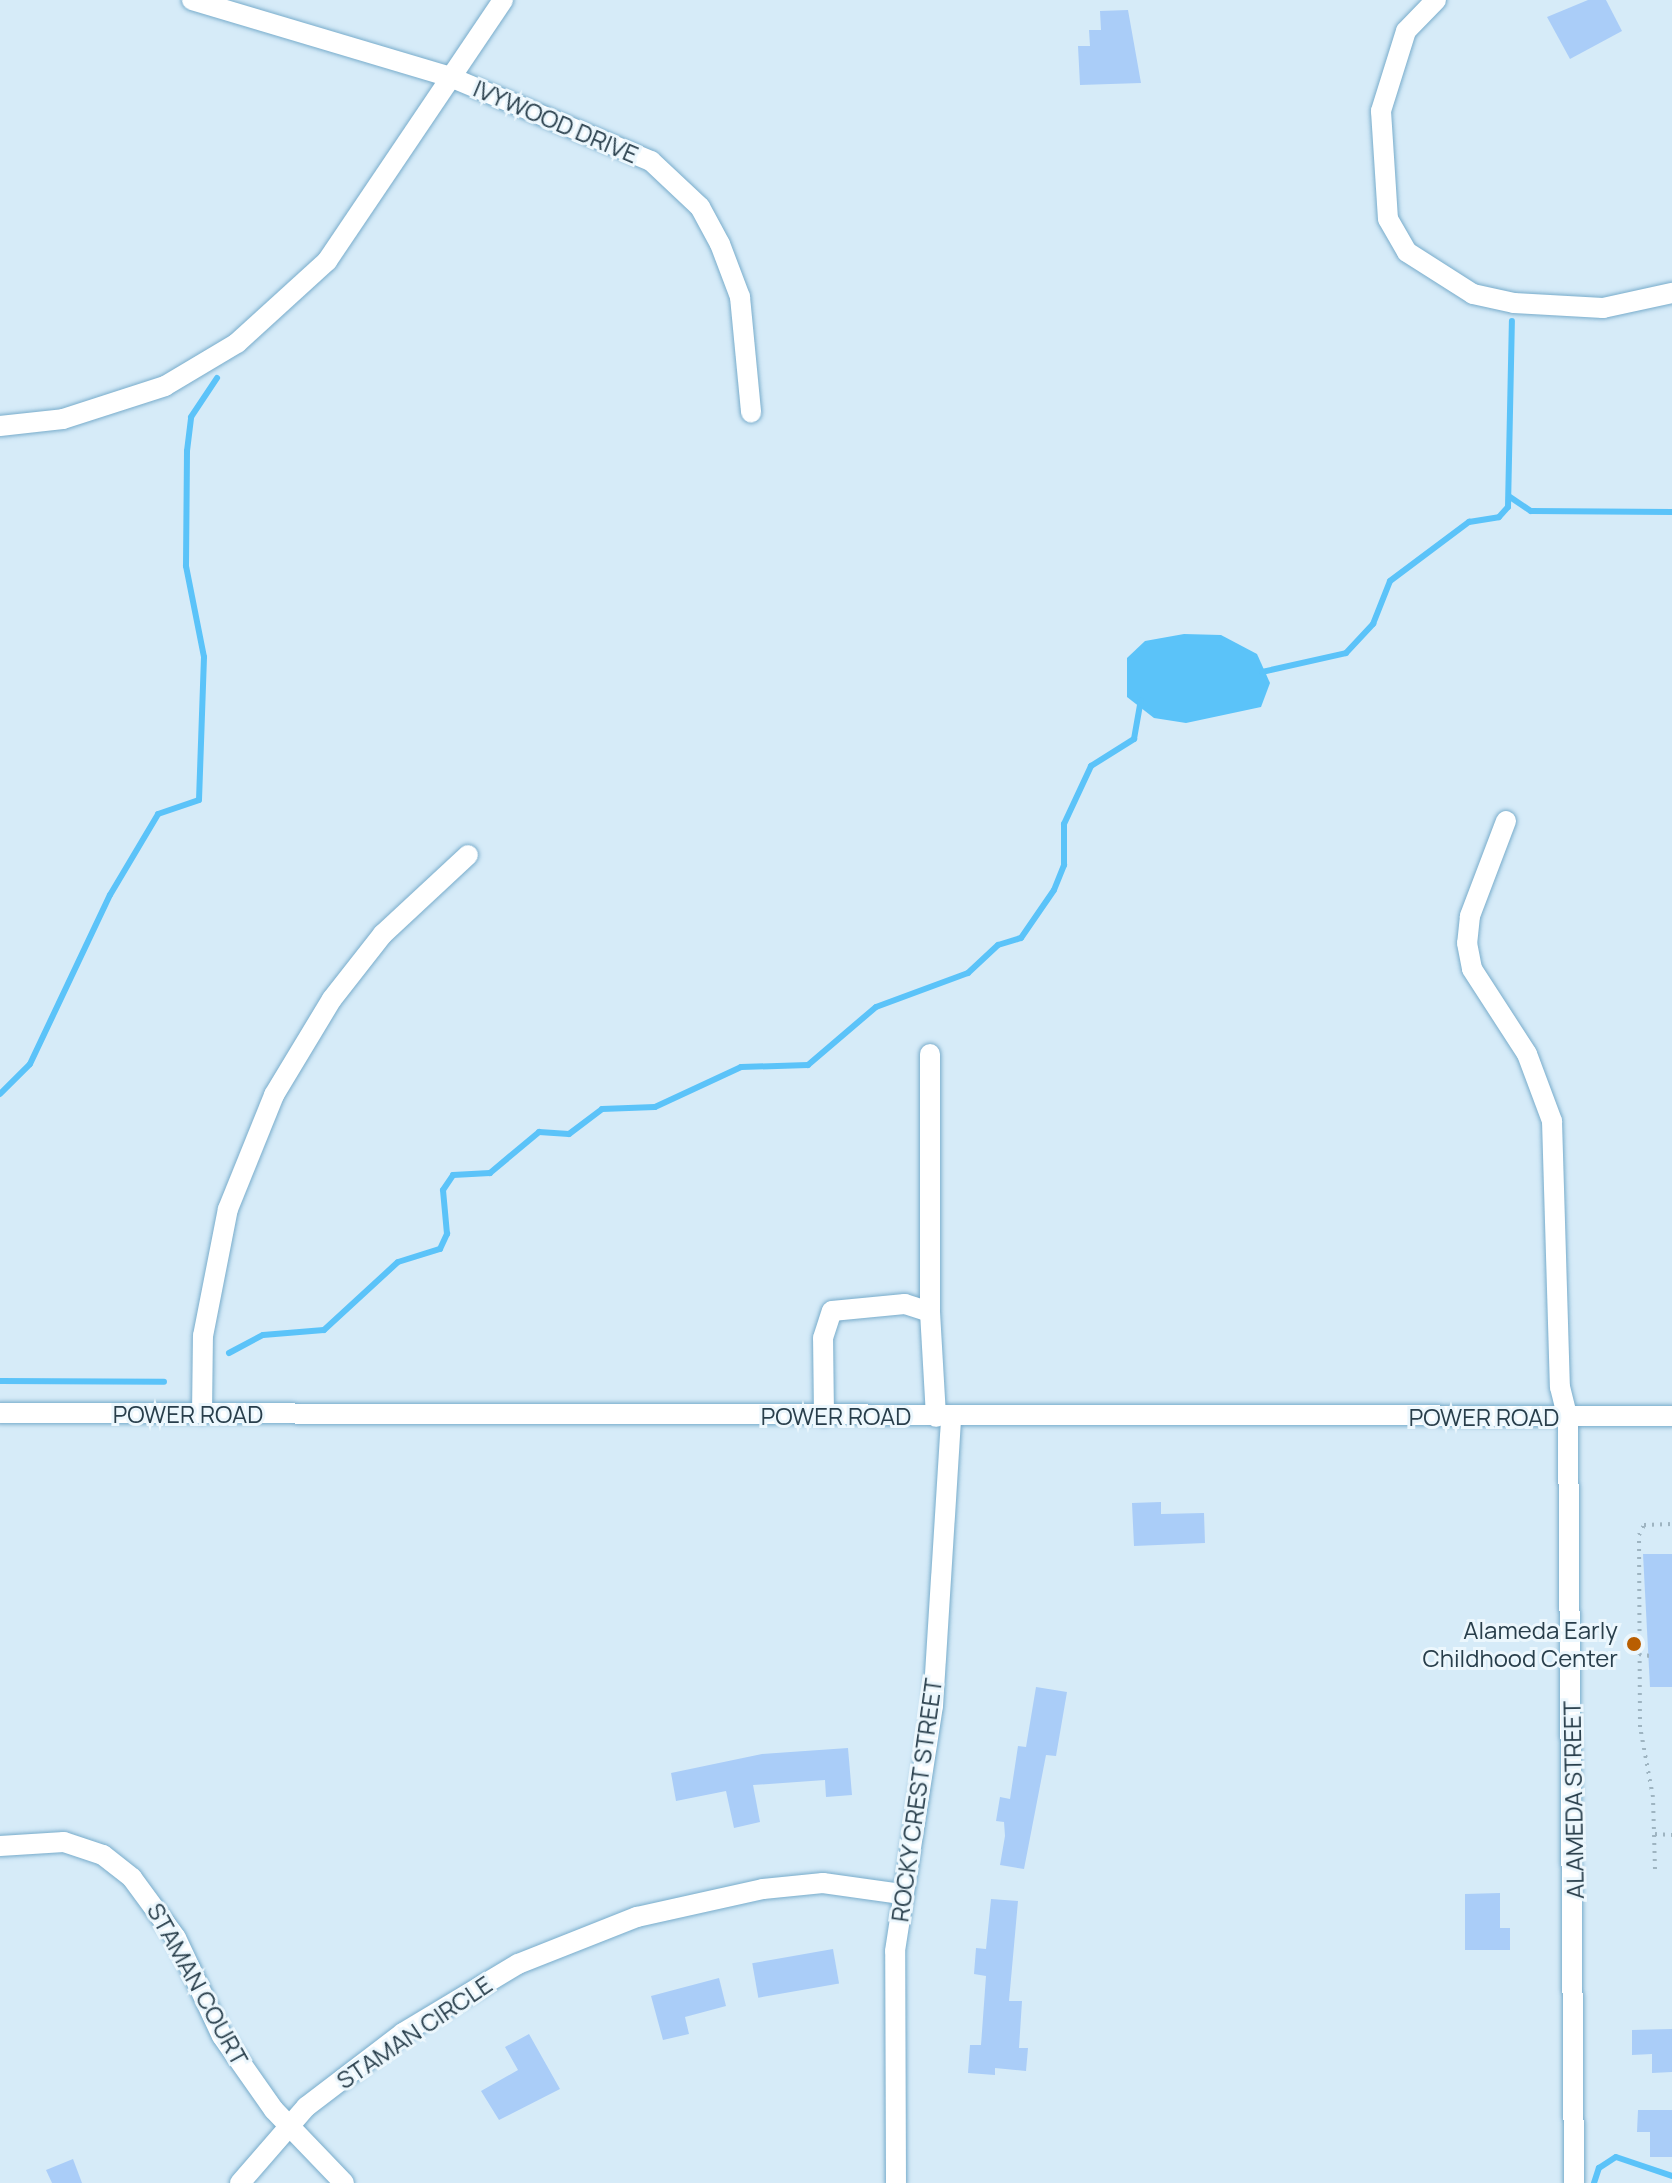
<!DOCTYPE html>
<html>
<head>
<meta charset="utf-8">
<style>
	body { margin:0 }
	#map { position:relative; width:1672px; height:2183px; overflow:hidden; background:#d6ebf8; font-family:Manrope,sans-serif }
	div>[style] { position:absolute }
	.water>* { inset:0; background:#5bc3f9 }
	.stream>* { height:6px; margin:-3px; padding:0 3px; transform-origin:3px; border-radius:3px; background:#5bc3f9 }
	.building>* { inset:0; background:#aacdf8; transform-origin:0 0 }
	.path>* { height:4px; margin-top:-2px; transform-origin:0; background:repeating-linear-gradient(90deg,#9eb4c1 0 2px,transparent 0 8px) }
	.roads { filter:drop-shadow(0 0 2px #78accb) drop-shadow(0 0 2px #78accb) }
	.minor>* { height:20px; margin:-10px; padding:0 10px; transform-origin:10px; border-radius:10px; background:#fff }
	.dots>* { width:22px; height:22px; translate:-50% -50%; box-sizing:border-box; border:4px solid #ecf7fd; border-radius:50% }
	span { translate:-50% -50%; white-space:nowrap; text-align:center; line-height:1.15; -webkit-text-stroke:6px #ecf7fd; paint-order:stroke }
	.street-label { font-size:24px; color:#283e4b }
	.poi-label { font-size:24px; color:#283e4b }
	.right { translate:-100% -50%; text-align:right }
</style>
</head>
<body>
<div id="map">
	<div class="water">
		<i style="clip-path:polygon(1184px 634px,1221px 635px,1257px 654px,1270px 683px,1261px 707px,1186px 723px,1154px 718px,1127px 697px,1127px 658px,1145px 641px)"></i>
	</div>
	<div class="stream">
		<i style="left:1510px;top:497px;width:25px;rotate:34deg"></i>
		<i style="left:1531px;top:511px;width:141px;rotate:0.4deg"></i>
		<i style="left:1262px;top:672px;width:86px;rotate:-12.7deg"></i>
		<i style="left:1346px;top:653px;width:40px;rotate:-47deg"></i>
		<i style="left:1373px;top:624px;width:46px;rotate:-68.4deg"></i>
		<i style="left:1390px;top:581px;width:99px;rotate:-36.8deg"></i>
		<i style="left:1469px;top:522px;width:30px;rotate:-9deg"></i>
		<i style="left:1499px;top:517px;width:13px;rotate:-48deg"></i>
		<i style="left:1508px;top:507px;width:186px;rotate:-88.8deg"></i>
		<i style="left:0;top:1094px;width:42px;rotate:-45deg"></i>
		<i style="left:30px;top:1064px;width:187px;rotate:-64.7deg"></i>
		<i style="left:110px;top:895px;width:94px;rotate:-59.3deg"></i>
		<i style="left:158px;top:814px;width:43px;rotate:-18.9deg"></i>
		<i style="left:199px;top:800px;width:143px;rotate:-88deg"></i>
		<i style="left:204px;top:657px;width:93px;rotate:-101.2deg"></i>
		<i style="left:186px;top:566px;width:115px;rotate:-89.5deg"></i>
		<i style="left:187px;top:451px;width:34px;rotate:-83deg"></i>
		<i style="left:191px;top:417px;width:47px;rotate:-56.3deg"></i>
		<i style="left:229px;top:1353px;width:38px;rotate:-28deg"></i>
		<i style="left:263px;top:1335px;width:61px;rotate:-4.7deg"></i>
		<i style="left:324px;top:1330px;width:100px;rotate:-42.6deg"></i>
		<i style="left:398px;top:1262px;width:44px;rotate:-17.2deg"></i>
		<i style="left:440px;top:1249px;width:17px;rotate:-65deg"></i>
		<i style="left:447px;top:1234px;width:44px;rotate:-95.2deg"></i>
		<i style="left:443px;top:1190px;width:18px;rotate:-56deg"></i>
		<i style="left:453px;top:1175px;width:37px;rotate:-3deg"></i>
		<i style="left:490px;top:1173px;width:64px;rotate:-39.9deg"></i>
		<i style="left:539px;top:1132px;width:30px;rotate:4deg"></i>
		<i style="left:569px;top:1134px;width:41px;rotate:-37.1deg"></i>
		<i style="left:602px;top:1109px;width:53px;rotate:-2.2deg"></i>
		<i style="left:655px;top:1107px;width:95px;rotate:-24.9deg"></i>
		<i style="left:741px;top:1067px;width:67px;rotate:-1.7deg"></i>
		<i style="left:808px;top:1065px;width:89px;rotate:-40.5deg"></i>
		<i style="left:876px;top:1007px;width:98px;rotate:-20.3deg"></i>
		<i style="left:968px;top:973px;width:41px;rotate:-43deg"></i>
		<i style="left:998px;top:945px;width:24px;rotate:-17deg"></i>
		<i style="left:1021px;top:938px;width:58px;rotate:-55.5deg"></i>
		<i style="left:1054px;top:890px;width:27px;rotate:-68deg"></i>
		<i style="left:1064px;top:865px;width:41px;rotate:-90deg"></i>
		<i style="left:1064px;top:824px;width:64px;rotate:-65deg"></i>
		<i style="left:1091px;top:766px;width:51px;rotate:-32.1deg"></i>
		<i style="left:1134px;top:739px;width:39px;rotate:-80deg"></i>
		<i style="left:0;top:1381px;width:164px;rotate:0.3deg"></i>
		<i style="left:1594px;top:2183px;width:16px;rotate:-72deg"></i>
		<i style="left:1599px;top:2168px;width:20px;rotate:-33deg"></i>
		<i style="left:1616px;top:2157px;width:59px;rotate:18.7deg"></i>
	</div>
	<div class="building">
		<i style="clip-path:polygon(1588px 0,1606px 0,1622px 31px,1570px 59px,1547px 17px)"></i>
		<i style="clip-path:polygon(1128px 10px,1141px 83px,1080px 85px,1078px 46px,1090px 46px,1089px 30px,1101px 30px,1100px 11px)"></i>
		<i style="clip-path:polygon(1161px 1502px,1161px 1514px,1204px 1513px,1205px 1543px,1134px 1546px,1132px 1503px)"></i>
		<i style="clip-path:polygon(1643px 1554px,1672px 1554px,1672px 1687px,1650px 1687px)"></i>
		<i style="clip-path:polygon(1036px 1687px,1067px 1692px,1056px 1756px,1046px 1755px,1024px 1869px,1000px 1865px,1005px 1836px,1004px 1822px,996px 1821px,1000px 1797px,1010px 1799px,1018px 1746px,1026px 1747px)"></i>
		<i style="clip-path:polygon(848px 1748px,852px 1795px,826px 1797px,825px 1780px,753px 1785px,760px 1822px,734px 1828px,726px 1791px,676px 1801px,671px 1773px,762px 1754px)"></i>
		<i style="clip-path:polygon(1500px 1893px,1500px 1928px,1510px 1928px,1510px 1950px,1465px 1950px,1465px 1894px)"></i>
		<i style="clip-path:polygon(991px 1899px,1018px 1901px,1009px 2001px,1022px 2001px,1019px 2048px,1028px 2048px,1026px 2071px,995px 2068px,995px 2075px,968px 2073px,970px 2045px,981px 2045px,986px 1976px,974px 1974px,976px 1948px,986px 1949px)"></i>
		<i style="left:833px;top:1949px;width:35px;height:82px;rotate:80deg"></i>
		<i style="clip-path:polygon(719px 1978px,726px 2006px,685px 2017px,689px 2034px,663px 2040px,651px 1996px)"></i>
		<i style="clip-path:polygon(1672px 2029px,1672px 2072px,1652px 2073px,1652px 2054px,1632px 2055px,1632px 2030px)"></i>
		<i style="clip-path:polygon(529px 2034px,560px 2089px,499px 2120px,481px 2091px,518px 2070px,505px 2047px)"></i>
		<i style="clip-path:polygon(1638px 2110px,1672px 2110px,1672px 2157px,1650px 2157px,1650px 2132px,1637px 2132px)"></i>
		<i style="clip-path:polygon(73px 2159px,82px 2183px,52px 2183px,46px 2170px)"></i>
	</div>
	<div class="path">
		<i style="left:1639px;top:1654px;width:11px;rotate:10deg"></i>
		<i style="left:1655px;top:1834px;width:17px;rotate:3deg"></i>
		<i style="left:1655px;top:1869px;width:72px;rotate:-91.6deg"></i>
		<i style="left:1653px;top:1797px;width:71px;rotate:-100.5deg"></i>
		<i style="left:1640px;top:1727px;width:192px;rotate:-90.3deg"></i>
		<i style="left:1639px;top:1535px;width:11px;rotate:-63deg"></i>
		<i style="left:1644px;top:1525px;width:28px;rotate:-2deg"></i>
	</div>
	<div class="roads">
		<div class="minor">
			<i style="left:192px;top:0;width:269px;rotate:16.6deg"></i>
			<i style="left:450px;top:77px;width:218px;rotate:22.7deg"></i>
			<i style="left:651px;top:161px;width:67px;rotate:43.2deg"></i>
			<i style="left:700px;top:207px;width:42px;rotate:61.6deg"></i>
			<i style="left:720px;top:244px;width:57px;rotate:69.3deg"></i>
			<i style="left:740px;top:297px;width:116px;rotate:84.5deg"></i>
			<i style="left:1436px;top:0;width:43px;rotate:134.1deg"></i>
			<i style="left:1406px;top:31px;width:84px;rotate:107.4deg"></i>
			<i style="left:1381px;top:111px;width:108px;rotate:86.3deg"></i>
			<i style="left:1388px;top:219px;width:38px;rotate:60deg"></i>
			<i style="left:1407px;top:252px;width:78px;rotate:32.5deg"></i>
			<i style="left:1473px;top:294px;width:42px;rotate:12.4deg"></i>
			<i style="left:1514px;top:303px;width:89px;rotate:3.2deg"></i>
			<i style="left:1603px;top:308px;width:71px;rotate:-12.3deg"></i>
			<i style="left:0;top:426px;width:63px;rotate:-6.3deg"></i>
			<i style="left:63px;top:419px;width:107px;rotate:-17.9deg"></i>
			<i style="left:165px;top:386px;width:84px;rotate:-30.8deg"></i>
			<i style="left:237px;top:343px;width:122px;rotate:-42.3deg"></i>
			<i style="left:327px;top:261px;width:315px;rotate:-56deg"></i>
			<i style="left:1506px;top:821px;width:102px;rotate:110.8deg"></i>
			<i style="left:1470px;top:916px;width:27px;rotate:96deg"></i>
			<i style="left:1467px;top:943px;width:26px;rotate:79deg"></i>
			<i style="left:1472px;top:969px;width:101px;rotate:57.1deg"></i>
			<i style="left:1527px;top:1054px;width:72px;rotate:69.5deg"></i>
			<i style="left:1552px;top:1121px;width:266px;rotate:88.3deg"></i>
			<i style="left:1560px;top:1387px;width:32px;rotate:76deg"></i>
			<i style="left:1568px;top:1418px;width:765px;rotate:89.55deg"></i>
			<i style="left:930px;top:1312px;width:258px;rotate:-90deg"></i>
			<i style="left:0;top:1413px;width:1672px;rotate:0.1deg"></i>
			<i style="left:202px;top:1414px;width:78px;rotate:-89.3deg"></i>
			<i style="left:203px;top:1336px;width:129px;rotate:-78.9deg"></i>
			<i style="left:228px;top:1209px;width:123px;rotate:-68deg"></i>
			<i style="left:274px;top:1095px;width:112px;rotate:-58.9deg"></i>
			<i style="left:332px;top:999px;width:83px;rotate:-51.9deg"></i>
			<i style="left:383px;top:934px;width:116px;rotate:-42.9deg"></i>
			<i style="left:824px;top:1416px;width:78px;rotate:-90.7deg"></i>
			<i style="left:823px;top:1338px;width:28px;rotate:-72deg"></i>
			<i style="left:832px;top:1311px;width:73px;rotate:-5.5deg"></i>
			<i style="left:905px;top:1304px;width:26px;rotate:18deg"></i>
			<i style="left:930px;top:1312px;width:105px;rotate:86.7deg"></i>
			<i style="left:0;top:1846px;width:64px;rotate:-3.6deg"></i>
			<i style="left:64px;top:1842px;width:41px;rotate:18.4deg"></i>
			<i style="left:103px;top:1855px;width:37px;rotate:38deg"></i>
			<i style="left:132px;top:1878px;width:74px;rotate:53.7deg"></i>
			<i style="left:176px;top:1938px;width:108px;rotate:64.9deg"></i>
			<i style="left:222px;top:2036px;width:90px;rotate:54.9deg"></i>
			<i style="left:274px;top:2110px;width:101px;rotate:46.2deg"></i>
			<i style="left:240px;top:2183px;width:101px;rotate:-49deg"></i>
			<i style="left:306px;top:2107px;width:122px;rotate:-37.3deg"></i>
			<i style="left:403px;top:2033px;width:134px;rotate:-31deg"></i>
			<i style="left:518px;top:1964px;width:128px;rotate:-21.6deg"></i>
			<i style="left:637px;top:1917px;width:129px;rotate:-12.5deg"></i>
			<i style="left:763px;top:1889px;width:60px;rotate:-5.7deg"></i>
			<i style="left:823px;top:1883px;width:79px;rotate:8deg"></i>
			<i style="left:896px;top:2183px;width:232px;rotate:-90.2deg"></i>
			<i style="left:895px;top:1951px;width:248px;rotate:-81.2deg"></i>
			<i style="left:933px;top:1706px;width:290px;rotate:-86.4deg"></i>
		</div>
	</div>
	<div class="dots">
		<i style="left:1634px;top:1644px;background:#b95e01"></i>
	</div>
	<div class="street-label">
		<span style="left:556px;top:121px;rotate:23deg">IVYWOOD DRIVE</span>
		<span style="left:188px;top:1414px">POWER ROAD</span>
		<span style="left:836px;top:1416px">POWER ROAD</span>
		<span style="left:1484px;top:1417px">POWER ROAD</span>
		<span style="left:916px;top:1800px;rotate:-82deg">ROCKY CREST STREET</span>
		<span style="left:1573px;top:1800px;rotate:-91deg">ALAMEDA STREET</span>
		<span style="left:198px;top:1984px;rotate:61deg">STAMAN COURT</span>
		<span style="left:414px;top:2032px;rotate:-34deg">STAMAN CIRCLE</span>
	</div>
	<div class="poi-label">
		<span class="right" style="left:1618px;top:1644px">Alameda Early<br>Childhood Center</span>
	</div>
</div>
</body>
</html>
